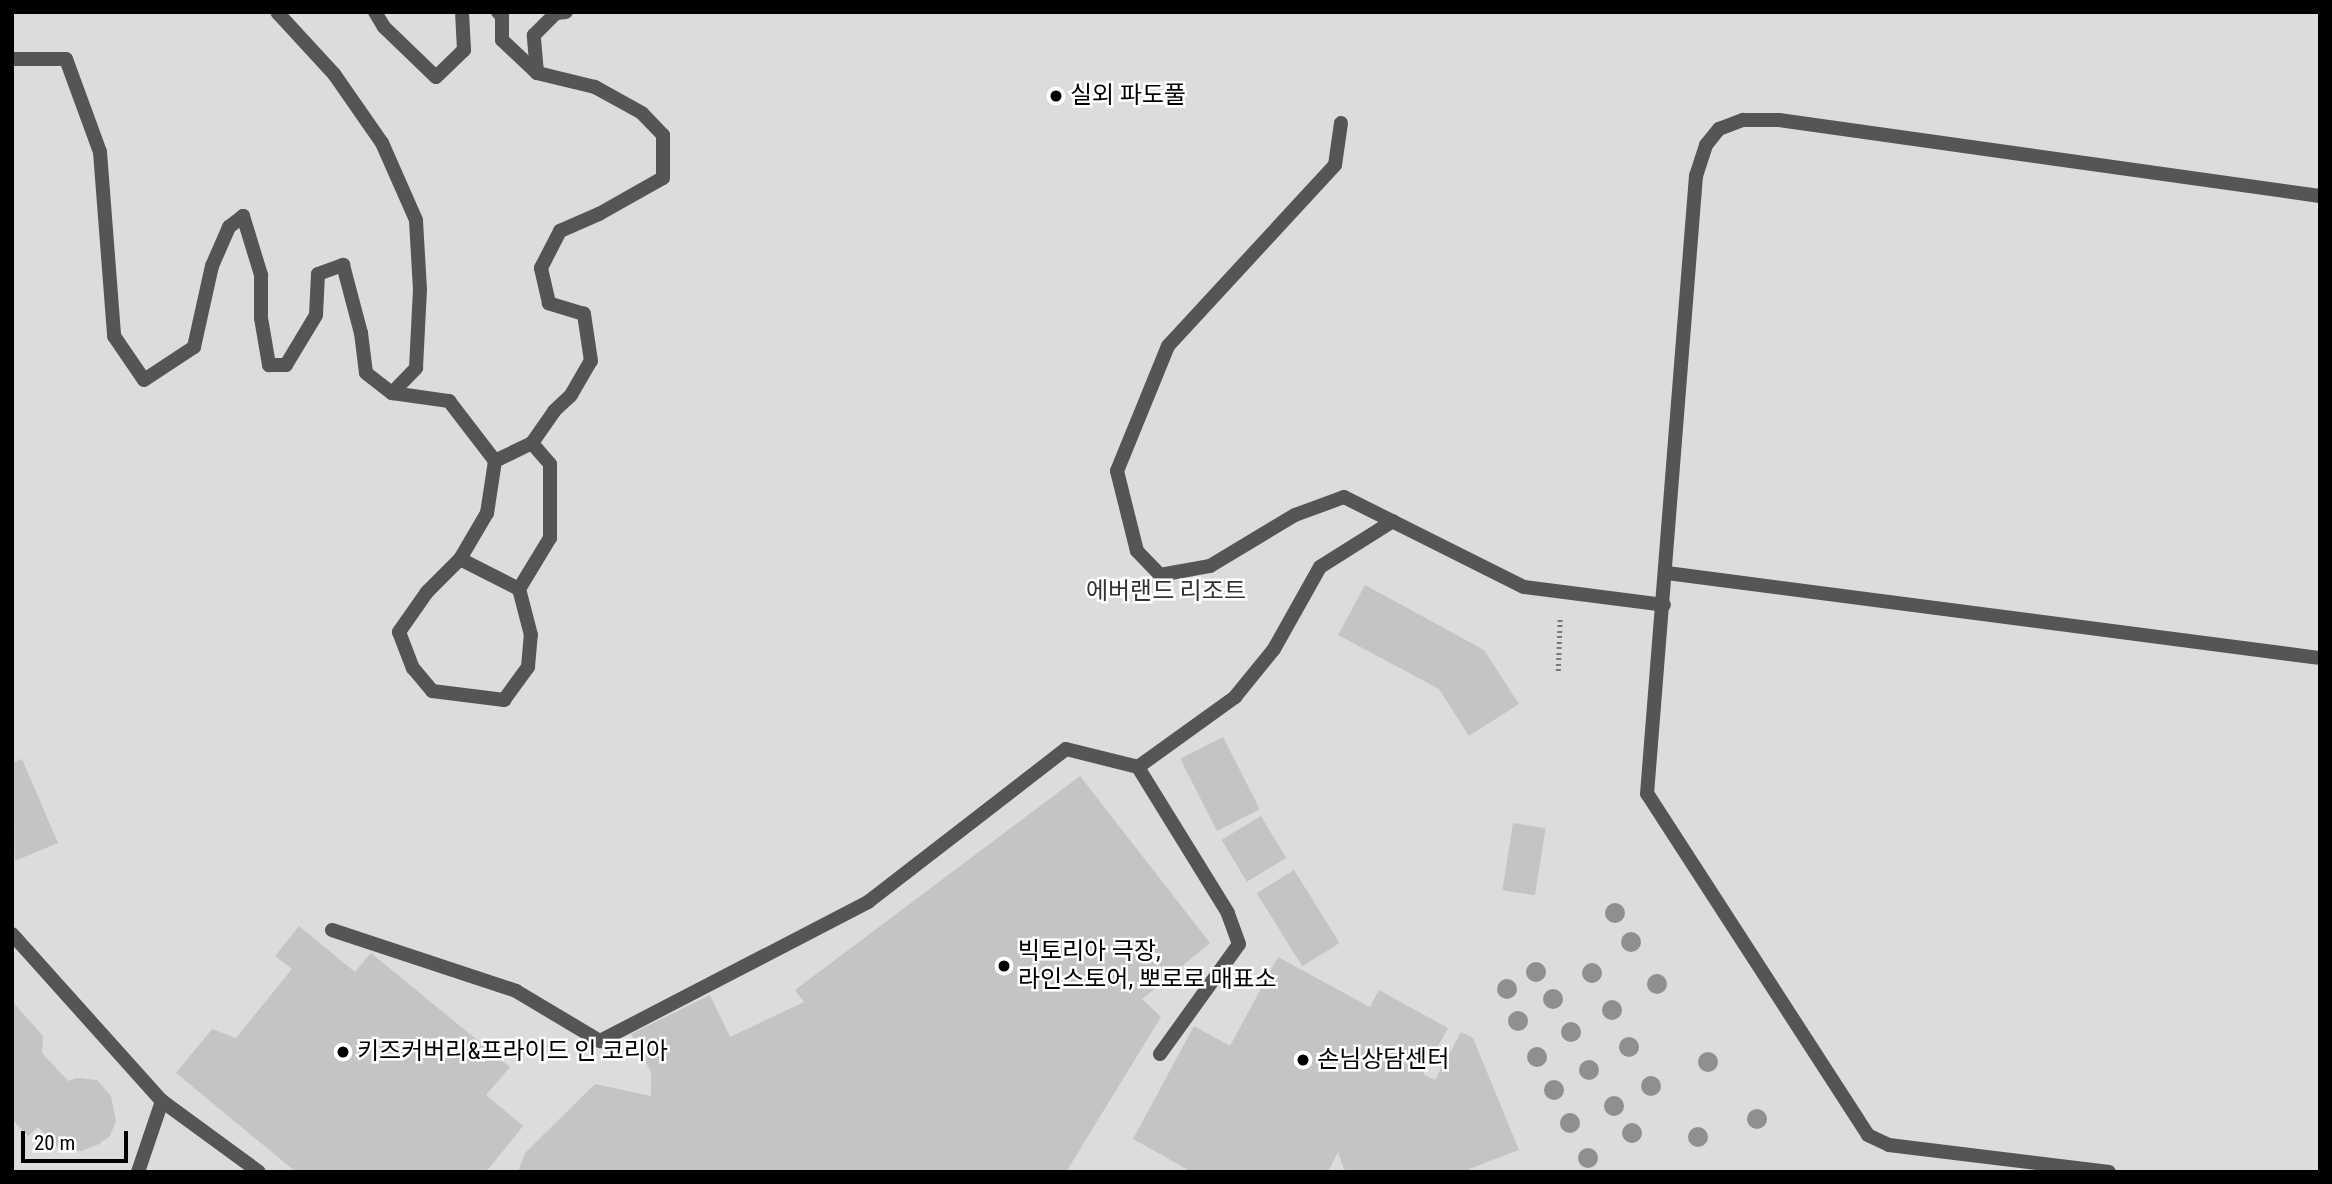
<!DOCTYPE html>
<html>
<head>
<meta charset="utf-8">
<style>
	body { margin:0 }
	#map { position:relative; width:2332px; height:1184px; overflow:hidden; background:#fff; font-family:"Roboto Condensed","Noto Sans KR",sans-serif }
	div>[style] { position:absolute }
	.green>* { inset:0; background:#dcdcdc; transform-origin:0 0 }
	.building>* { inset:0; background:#c4c4c4; transform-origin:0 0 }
	.path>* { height:4.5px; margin-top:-2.25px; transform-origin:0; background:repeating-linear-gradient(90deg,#777 0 2px,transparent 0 5.5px) }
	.service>* { height:14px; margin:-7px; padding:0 7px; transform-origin:7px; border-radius:7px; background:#555 }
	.pedestrian>* { height:14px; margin:-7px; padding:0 7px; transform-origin:7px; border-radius:7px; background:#555 }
	.trees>* { width:20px; height:20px; margin:-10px; border-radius:50%; background:#8f8f8f }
	.dots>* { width:19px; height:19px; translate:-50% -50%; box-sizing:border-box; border:4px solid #fff; border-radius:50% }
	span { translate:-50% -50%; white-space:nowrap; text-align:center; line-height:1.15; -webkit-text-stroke:5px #fff; paint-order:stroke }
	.poi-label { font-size:24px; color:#000 }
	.left { translate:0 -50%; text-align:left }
	.park-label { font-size:24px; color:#333 }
	.frame { position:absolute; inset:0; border:14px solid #000; pointer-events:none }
	.scale { position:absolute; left:21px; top:1131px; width:107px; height:32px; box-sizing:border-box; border:4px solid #000; border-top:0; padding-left:9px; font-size:21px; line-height:24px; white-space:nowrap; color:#000; -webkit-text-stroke:5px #fff; paint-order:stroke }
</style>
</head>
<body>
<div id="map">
	<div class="green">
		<i style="left:12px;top:12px;width:2308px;height:1160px"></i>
	</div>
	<div class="building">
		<i style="clip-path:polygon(1365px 585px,1484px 650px,1519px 704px,1469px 736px,1439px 689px,1338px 635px)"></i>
		<i style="left:1223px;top:737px;width:81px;height:48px;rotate:63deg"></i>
		<i style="clip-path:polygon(22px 759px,58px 843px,15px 861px,12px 763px)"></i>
		<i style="clip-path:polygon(1080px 776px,1210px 943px,1142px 999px,1161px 1017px,1066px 1172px,518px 1172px,525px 1153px,595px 1084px,651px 1096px,651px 1072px,631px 1034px,710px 995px,730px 1037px,804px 1002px,795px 990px)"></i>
		<i style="left:1261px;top:816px;width:49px;height:46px;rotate:59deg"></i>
		<i style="left:1513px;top:823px;width:33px;height:68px;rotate:9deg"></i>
		<i style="left:1294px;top:870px;width:86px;height:44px;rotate:58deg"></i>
		<i style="clip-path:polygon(299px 926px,355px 972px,371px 953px,510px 1067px,486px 1095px,523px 1126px,486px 1172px,296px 1172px,176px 1073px,212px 1029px,236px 1038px,292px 969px,275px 956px)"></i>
		<i style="clip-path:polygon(1278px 957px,1370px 1007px,1379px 990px,1448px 1028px,1423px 1074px,1435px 1080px,1461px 1032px,1473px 1038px,1519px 1150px,1469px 1169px,1470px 1172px,1345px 1172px,1338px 1152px,1328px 1172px,1192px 1172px,1133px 1139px,1194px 1026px,1230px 1046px)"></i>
		<i style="clip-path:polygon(12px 1001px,43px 1036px,42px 1053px,68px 1081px,77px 1078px,97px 1080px,111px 1096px,116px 1121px,110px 1136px,99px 1144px,81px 1151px,62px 1152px,38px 1127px,28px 1136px,12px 1119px)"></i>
	</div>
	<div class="path">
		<i style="left:1558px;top:671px;width:55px;rotate:-87.9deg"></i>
	</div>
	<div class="service">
		<i style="left:1341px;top:123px;width:42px;rotate:98.1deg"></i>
		<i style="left:1335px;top:165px;width:246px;rotate:132.7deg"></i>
		<i style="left:1168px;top:346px;width:135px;rotate:112.2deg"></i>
		<i style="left:1117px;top:471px;width:82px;rotate:76deg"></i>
		<i style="left:1137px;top:551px;width:33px;rotate:46deg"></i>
		<i style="left:1160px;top:575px;width:51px;rotate:-10.2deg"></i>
		<i style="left:1210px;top:566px;width:99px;rotate:-31deg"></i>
		<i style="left:1295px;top:515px;width:52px;rotate:-20.2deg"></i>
		<i style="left:1344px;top:497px;width:201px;rotate:26.6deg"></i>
		<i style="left:1524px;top:587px;width:141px;rotate:7.3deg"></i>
		<i style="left:1667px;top:573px;width:659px;rotate:7.42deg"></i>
		<i style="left:332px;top:930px;width:194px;rotate:18.3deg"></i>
		<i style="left:516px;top:991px;width:98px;rotate:30.8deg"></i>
		<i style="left:600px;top:1041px;width:302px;rotate:-27.4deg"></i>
		<i style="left:868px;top:902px;width:250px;rotate:-37.7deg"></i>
		<i style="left:1066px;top:749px;width:74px;rotate:14deg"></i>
		<i style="left:1160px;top:1054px;width:135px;rotate:-54.3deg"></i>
		<i style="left:1239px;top:944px;width:33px;rotate:-110deg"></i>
		<i style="left:1228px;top:913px;width:172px;rotate:-121.7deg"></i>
		<i style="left:1138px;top:767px;width:120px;rotate:-35.8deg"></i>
		<i style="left:1235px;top:697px;width:62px;rotate:-50.9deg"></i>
		<i style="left:1274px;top:649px;width:94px;rotate:-60.7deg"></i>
		<i style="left:1320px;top:567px;width:86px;rotate:-32.2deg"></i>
		<i style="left:2109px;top:1172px;width:222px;rotate:-173deg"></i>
		<i style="left:1889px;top:1145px;width:23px;rotate:-155deg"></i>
		<i style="left:1868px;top:1135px;width:406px;rotate:-122.9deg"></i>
		<i style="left:1647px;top:794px;width:620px;rotate:-85.47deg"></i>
		<i style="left:1696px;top:176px;width:33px;rotate:-72deg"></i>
		<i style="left:1706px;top:145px;width:21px;rotate:-51deg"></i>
		<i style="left:1719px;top:129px;width:26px;rotate:-21deg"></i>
		<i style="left:1743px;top:120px;width:36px"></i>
		<i style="left:1779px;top:120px;width:546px;rotate:8deg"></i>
	</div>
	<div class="pedestrian">
		<i style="left:375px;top:12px;width:17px;rotate:59deg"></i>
		<i style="left:384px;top:27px;width:72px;rotate:43.9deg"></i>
		<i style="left:436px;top:77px;width:39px;rotate:-44deg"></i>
		<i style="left:464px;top:50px;width:38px;rotate:-93deg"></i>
		<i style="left:498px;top:12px;width:6px;rotate:45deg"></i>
		<i style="left:502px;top:16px;width:24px;rotate:90deg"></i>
		<i style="left:502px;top:40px;width:48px;rotate:43.3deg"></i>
		<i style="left:12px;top:59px;width:54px"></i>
		<i style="left:66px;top:59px;width:99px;rotate:69.9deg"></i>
		<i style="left:100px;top:152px;width:185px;rotate:85.6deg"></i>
		<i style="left:114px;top:336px;width:53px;rotate:55.7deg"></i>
		<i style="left:144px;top:380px;width:60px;rotate:-33.4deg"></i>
		<i style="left:194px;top:347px;width:83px;rotate:-77.5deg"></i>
		<i style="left:212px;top:266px;width:43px;rotate:-66.4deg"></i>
		<i style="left:229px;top:227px;width:18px;rotate:-38deg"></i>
		<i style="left:243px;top:216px;width:62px;rotate:73deg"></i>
		<i style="left:261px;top:275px;width:43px;rotate:90deg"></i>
		<i style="left:261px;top:318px;width:48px;rotate:80.3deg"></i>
		<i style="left:269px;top:365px;width:17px"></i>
		<i style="left:286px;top:365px;width:58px;rotate:-59deg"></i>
		<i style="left:316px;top:315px;width:41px;rotate:-87.2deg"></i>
		<i style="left:318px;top:274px;width:27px;rotate:-20deg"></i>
		<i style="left:343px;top:265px;width:70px;rotate:75.2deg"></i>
		<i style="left:361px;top:333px;width:40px;rotate:82.9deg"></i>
		<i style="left:366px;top:373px;width:33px;rotate:38deg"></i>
		<i style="left:392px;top:393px;width:35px;rotate:-46deg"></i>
		<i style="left:416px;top:368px;width:78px;rotate:-87.1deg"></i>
		<i style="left:420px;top:290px;width:70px;rotate:-93.3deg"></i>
		<i style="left:416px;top:220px;width:84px;rotate:-113.8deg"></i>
		<i style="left:382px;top:143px;width:84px;rotate:-124.8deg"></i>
		<i style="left:334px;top:74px;width:84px;rotate:-132.6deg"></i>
		<i style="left:392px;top:393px;width:58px;rotate:8deg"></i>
		<i style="left:449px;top:401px;width:76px;rotate:52.5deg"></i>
		<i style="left:495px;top:461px;width:53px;rotate:98.7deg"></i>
		<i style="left:487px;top:513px;width:53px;rotate:120.4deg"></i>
		<i style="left:460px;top:559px;width:47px;rotate:135deg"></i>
		<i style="left:427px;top:592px;width:49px;rotate:125deg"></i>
		<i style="left:399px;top:632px;width:39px;rotate:69deg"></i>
		<i style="left:413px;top:668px;width:30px;rotate:50deg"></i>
		<i style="left:432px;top:691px;width:73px;rotate:7.1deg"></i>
		<i style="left:504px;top:700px;width:41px;rotate:-54deg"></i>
		<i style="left:528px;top:667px;width:32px;rotate:-85deg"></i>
		<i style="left:531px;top:635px;width:48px;rotate:-104.6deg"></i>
		<i style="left:519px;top:589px;width:60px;rotate:-58.7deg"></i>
		<i style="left:550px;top:538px;width:74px;rotate:-90deg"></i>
		<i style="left:550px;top:464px;width:28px;rotate:-131deg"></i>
		<i style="left:532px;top:443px;width:41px;rotate:154.1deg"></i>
		<i style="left:532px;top:443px;width:39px;rotate:-55deg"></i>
		<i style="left:554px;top:411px;width:23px;rotate:-43deg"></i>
		<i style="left:571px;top:395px;width:39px;rotate:-60deg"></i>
		<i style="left:591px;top:361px;width:48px;rotate:-98.5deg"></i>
		<i style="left:584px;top:314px;width:37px;rotate:-163deg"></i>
		<i style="left:549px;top:303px;width:36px;rotate:-103deg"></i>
		<i style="left:541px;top:268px;width:42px;rotate:-62.8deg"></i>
		<i style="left:560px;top:231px;width:43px;rotate:-23.6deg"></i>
		<i style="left:599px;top:214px;width:73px;rotate:-29.4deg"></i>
		<i style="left:663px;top:178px;width:43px;rotate:-90deg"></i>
		<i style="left:663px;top:135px;width:30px;rotate:-134deg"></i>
		<i style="left:642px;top:113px;width:54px;rotate:-151deg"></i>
		<i style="left:595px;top:87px;width:60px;rotate:-166.4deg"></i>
		<i style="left:537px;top:73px;width:38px;rotate:-95deg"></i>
		<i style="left:534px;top:35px;width:31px;rotate:-45deg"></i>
		<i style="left:556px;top:13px;width:10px;rotate:-6deg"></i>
		<i style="left:460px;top:559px;width:66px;rotate:27deg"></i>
		<i style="left:12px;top:934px;width:224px;rotate:48.1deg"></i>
		<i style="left:162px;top:1101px;width:120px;rotate:36.2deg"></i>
		<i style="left:138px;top:1172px;width:75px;rotate:-71.3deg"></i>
	</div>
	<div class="trees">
		<i style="left:1615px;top:913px"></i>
		<i style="left:1631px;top:942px"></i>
		<i style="left:1536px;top:972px"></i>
		<i style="left:1592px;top:973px"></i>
		<i style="left:1657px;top:984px"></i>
		<i style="left:1507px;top:989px"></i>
		<i style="left:1553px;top:999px"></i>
		<i style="left:1612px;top:1010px"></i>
		<i style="left:1518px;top:1021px"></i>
		<i style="left:1571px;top:1032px"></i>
		<i style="left:1629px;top:1047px"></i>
		<i style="left:1537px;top:1057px"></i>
		<i style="left:1708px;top:1062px"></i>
		<i style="left:1589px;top:1070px"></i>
		<i style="left:1651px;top:1086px"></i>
		<i style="left:1554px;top:1090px"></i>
		<i style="left:1614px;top:1106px"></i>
		<i style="left:1757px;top:1119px"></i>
		<i style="left:1570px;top:1123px"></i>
		<i style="left:1632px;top:1133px"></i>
		<i style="left:1698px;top:1137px"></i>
		<i style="left:1588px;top:1158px"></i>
	</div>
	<div class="dots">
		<i style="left:1056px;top:96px;background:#000"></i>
		<i style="left:1004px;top:966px;background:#000"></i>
		<i style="left:343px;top:1052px;background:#000"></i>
		<i style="left:1303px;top:1060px;background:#000"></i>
	</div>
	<div class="poi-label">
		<span class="left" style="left:1070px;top:96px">실외 파도풀</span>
		<span class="left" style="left:1018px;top:966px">빅토리아 극장,<br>라인스토어, 뽀로로 매표소</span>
		<span class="left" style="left:357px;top:1052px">키즈커버리&amp;프라이드 인 코리아</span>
		<span class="left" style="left:1317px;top:1060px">손님상담센터</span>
	</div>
	<div class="park-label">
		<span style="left:1166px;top:592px">에버랜드 리조트</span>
	</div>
	<div class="frame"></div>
	<div class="scale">20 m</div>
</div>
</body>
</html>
